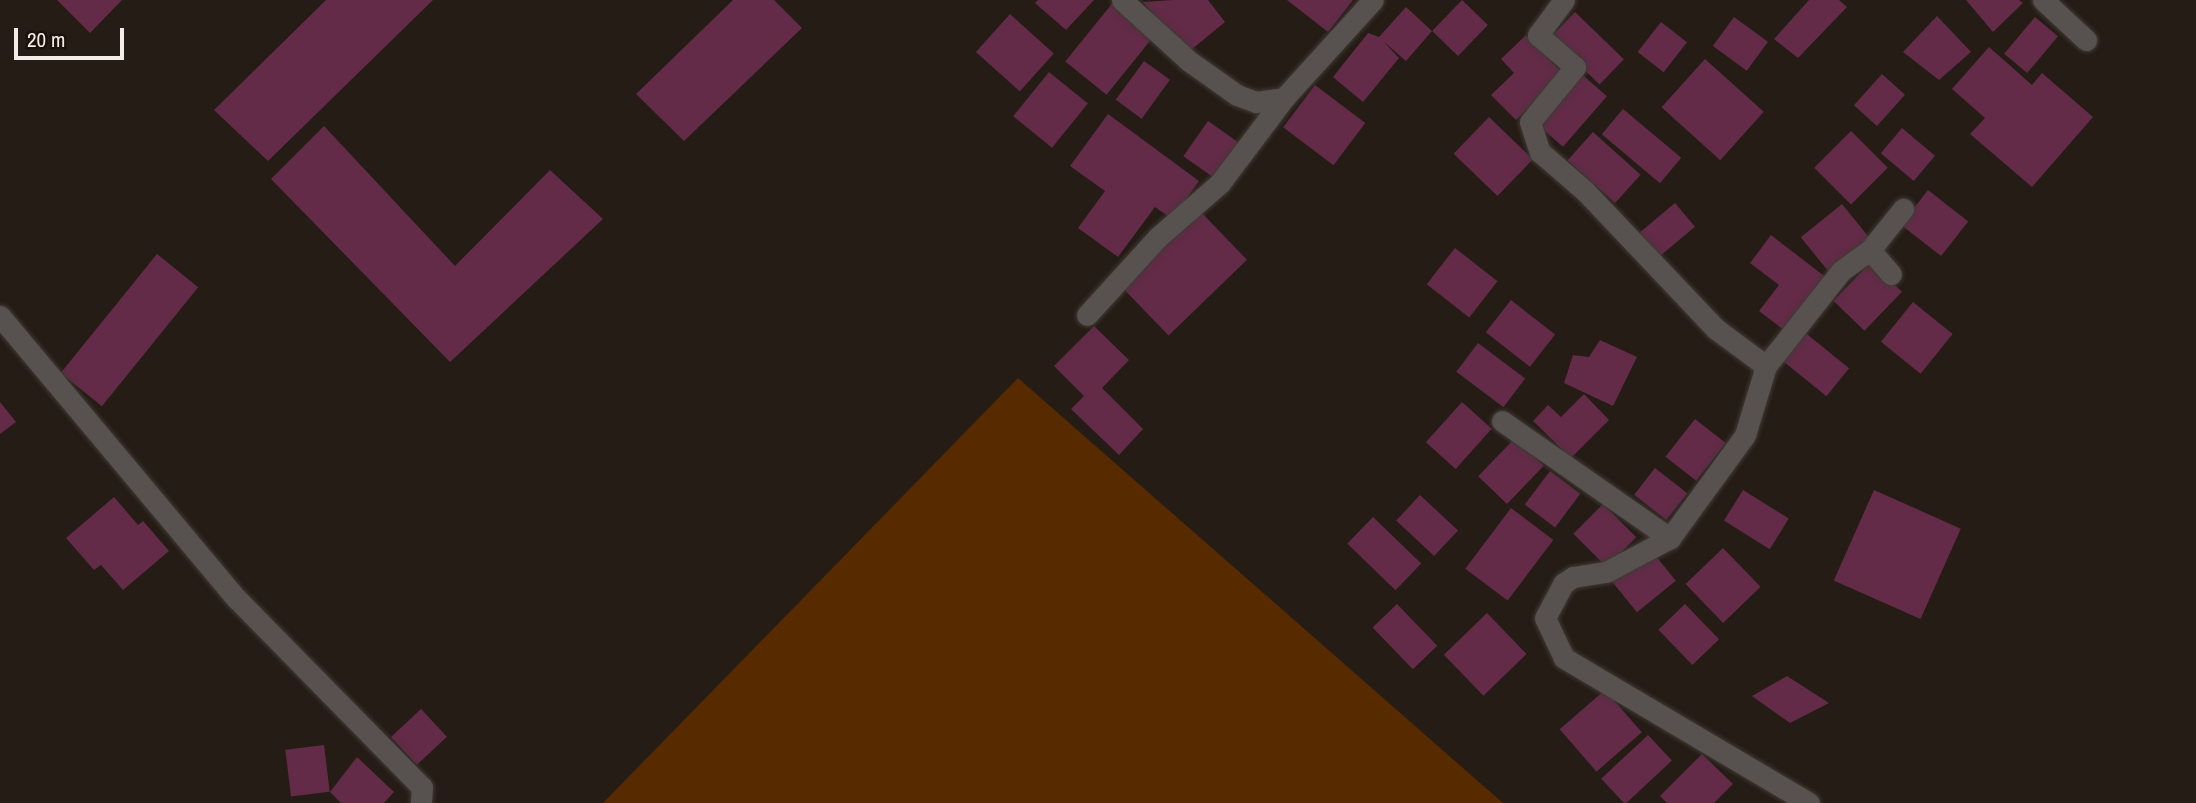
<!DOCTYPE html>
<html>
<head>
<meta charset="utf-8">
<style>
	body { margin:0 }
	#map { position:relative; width:2196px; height:803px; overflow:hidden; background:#241c15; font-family:"Archivo Narrow",sans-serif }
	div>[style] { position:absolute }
	.green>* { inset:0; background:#572a00 }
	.building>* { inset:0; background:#632b48; transform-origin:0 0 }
	.roads { filter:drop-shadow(0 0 2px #413933) drop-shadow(0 0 2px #413933) }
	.minor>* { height:21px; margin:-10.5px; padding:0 10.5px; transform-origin:10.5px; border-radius:10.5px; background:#575150 }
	span { translate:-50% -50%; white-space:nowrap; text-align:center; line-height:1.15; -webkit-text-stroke:5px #1b120c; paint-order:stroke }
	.scale { position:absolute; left:14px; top:28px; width:110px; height:32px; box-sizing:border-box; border:4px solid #f3ede9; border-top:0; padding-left:9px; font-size:21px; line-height:24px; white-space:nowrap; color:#f3ede9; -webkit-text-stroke:5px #1b120c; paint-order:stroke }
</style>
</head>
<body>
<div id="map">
	<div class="green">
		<i style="clip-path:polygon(1018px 378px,1503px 803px,603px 803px)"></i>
	</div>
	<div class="building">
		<i style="clip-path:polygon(57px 0,122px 0,90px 33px)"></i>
		<i style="clip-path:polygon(326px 0,433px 0,268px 161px,214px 110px)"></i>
		<i style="clip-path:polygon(733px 0,774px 0,802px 28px,684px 141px,636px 94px)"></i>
		<i style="clip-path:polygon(1038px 0,1094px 0,1066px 30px,1035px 3px)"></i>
		<i style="left:1115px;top:0;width:53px;height:79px;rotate:39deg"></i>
		<i style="clip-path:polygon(1173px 0,1208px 0,1225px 22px,1186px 54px,1143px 2px)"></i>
		<i style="clip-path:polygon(1287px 0,1353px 0,1328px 32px)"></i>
		<i style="left:1462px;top:0;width:36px;height:43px;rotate:44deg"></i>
		<i style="clip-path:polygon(1809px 0,1839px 0,1847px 7px,1798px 58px,1774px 39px)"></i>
		<i style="clip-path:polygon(1966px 0,2019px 0,2023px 3px,1993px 32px)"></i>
		<i style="clip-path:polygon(1406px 7px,1432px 31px,1406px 61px,1383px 41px,1399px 58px,1363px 102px,1333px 77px,1368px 33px,1379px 37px)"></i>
		<i style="left:1575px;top:12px;width:68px;height:35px;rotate:44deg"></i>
		<i style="left:1010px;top:14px;width:59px;height:51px;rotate:42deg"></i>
		<i style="clip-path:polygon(1937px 16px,1971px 52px,1939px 80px,1903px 52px)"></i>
		<i style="left:1734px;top:17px;width:42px;height:36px;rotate:36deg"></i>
		<i style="left:2035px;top:17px;width:30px;height:48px;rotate:40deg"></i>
		<i style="left:1661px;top:22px;width:33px;height:38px;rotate:38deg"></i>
		<i style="clip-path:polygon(1526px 35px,1563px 74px,1516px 120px,1491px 95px,1514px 73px,1501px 59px)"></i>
		<i style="clip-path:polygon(1989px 47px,2032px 85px,2042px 73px,2093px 117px,2032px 187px,1970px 134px,1985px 118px,1952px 89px)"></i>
		<i style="left:1705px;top:59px;width:79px;height:65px;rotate:42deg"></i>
		<i style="left:1144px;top:61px;width:32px;height:48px;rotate:36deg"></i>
		<i style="left:1049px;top:72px;width:50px;height:57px;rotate:39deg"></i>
		<i style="left:1579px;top:72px;width:37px;height:67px;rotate:41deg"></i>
		<i style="left:1882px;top:74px;width:31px;height:42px;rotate:42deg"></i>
		<i style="left:1315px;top:85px;width:63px;height:53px;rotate:37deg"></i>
		<i style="left:1623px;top:109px;width:76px;height:33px;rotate:40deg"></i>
		<i style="clip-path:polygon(1108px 114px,1199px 181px,1172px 219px,1155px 207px,1118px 257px,1078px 228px,1105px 191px,1070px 166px)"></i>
		<i style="left:1489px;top:117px;width:61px;height:51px;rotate:44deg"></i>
		<i style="left:1208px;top:121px;width:40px;height:43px;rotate:35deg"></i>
		<i style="clip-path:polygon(324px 126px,455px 266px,550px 170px,603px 219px,450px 362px,271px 179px)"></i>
		<i style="left:1902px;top:128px;width:43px;height:33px;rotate:40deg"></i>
		<i style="left:1851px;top:131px;width:52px;height:52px;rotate:45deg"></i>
		<i style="left:1593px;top:132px;width:64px;height:38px;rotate:42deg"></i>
		<i style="left:1928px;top:190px;width:51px;height:44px;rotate:38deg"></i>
		<i style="left:1675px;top:203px;width:31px;height:46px;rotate:50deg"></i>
		<i style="left:1842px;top:204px;width:45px;height:53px;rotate:51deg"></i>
		<i style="left:1197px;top:208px;width:72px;height:109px;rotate:46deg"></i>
		<i style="clip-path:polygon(1771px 235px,1828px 279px,1788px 333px,1759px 311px,1779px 285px,1750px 263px)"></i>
		<i style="left:1455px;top:248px;width:54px;height:46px;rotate:38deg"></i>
		<i style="left:157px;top:254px;width:53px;height:153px;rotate:39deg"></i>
		<i style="left:1871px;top:262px;width:43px;height:54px;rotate:44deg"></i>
		<i style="left:1511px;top:300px;width:56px;height:41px;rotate:38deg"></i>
		<i style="left:1913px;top:302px;width:51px;height:51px;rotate:39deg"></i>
		<i style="clip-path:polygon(1094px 326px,1129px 360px,1102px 388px,1143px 429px,1119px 455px,1071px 409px,1084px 396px,1054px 366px)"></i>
		<i style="left:1797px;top:326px;width:67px;height:36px;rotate:39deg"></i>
		<i style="clip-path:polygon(1600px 340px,1637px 357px,1613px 406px,1564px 383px,1573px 355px,1589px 357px)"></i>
		<i style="left:1478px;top:343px;width:59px;height:36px;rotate:37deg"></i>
		<i style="clip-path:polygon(1584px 394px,1609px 420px,1571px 458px,1533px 421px,1548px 405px,1561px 417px)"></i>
		<i style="clip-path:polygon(0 402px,16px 422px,0 434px)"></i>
		<i style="left:1462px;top:402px;width:40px;height:54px;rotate:42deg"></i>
		<i style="left:1695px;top:419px;width:39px;height:48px;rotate:38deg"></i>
		<i style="left:1515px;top:438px;width:40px;height:53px;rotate:44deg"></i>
		<i style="left:1655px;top:468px;width:41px;height:34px;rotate:38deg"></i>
		<i style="left:1550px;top:471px;width:38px;height:42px;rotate:37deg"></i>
		<i style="left:1743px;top:490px;width:54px;height:36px;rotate:32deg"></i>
		<i style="left:1874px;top:490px;width:95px;height:99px;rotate:24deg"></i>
		<i style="left:1420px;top:495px;width:52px;height:35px;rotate:43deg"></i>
		<i style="clip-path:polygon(114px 497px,138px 525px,143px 521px,169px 551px,123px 590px,101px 565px,94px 570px,66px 538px)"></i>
		<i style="left:1603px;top:504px;width:47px;height:42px;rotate:45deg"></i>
		<i style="left:1511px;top:508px;width:53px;height:76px;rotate:37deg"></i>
		<i style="left:1373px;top:517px;width:67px;height:37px;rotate:44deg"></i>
		<i style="left:1723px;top:548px;width:54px;height:52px;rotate:46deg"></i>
		<i style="left:1650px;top:549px;width:41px;height:50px;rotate:51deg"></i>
		<i style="left:1397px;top:604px;width:58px;height:34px;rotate:46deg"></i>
		<i style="left:1685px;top:604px;width:49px;height:37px;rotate:46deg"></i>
		<i style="left:1487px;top:613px;width:57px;height:60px;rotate:46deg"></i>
		<i style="clip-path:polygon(1787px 676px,1829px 703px,1790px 723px,1752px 696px)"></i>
		<i style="left:1605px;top:690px;width:56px;height:60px;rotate:49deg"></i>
		<i style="left:421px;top:709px;width:38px;height:41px;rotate:47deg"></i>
		<i style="left:1648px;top:735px;width:35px;height:64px;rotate:47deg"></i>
		<i style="left:324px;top:745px;width:47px;height:39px;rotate:83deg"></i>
		<i style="clip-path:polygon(1702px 754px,1733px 784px,1714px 803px,1667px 803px,1660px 796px)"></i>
		<i style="clip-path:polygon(357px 757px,394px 792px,384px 803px,341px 803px,330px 792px)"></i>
	</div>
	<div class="roads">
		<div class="minor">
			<i style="left:1122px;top:0;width:91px;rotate:42.3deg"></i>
			<i style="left:1189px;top:61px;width:59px;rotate:35.3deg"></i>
			<i style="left:1237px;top:95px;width:20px;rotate:20deg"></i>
			<i style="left:1256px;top:102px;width:28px;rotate:-8deg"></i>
			<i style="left:1284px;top:98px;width:132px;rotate:-47.8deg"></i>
			<i style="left:1564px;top:0;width:44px;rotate:126.6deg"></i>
			<i style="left:1538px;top:35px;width:49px;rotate:40.9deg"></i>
			<i style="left:1575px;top:67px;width:71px;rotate:129.3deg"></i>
			<i style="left:1530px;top:122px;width:32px;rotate:72deg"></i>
			<i style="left:1540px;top:152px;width:60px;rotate:40.9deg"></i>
			<i style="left:1585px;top:191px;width:190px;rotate:46.5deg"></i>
			<i style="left:1716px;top:329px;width:62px;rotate:36.5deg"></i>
			<i style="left:2043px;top:0;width:59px;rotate:42.9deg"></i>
			<i style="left:1870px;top:250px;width:53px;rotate:-51.2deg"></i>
			<i style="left:1087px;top:315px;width:104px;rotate:-47.7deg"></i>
			<i style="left:1157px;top:238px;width:84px;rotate:-41.1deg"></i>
			<i style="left:1220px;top:183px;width:106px;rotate:-53deg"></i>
			<i style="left:0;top:316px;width:369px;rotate:50.1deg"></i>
			<i style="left:237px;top:599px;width:264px;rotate:45.5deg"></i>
			<i style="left:422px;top:787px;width:16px;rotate:94deg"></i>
			<i style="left:1502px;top:421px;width:205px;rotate:34.9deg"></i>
			<i style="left:1809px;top:803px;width:285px;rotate:-149.4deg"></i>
			<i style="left:1564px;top:658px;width:44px;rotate:-115.4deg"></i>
			<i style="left:1545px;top:618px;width:40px;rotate:-62deg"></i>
			<i style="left:1564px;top:583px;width:11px;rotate:-34deg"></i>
			<i style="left:1573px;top:577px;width:33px;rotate:-9deg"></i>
			<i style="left:1606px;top:572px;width:72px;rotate:-28deg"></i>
			<i style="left:1670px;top:538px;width:127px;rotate:-53.9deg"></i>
			<i style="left:1745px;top:435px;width:72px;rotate:-73.1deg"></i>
			<i style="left:1766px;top:366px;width:121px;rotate:-51.7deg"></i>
			<i style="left:1841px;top:271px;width:36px;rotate:-36deg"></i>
			<i style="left:1870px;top:250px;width:32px;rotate:49deg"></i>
		</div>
	</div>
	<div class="scale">20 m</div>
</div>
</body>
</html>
